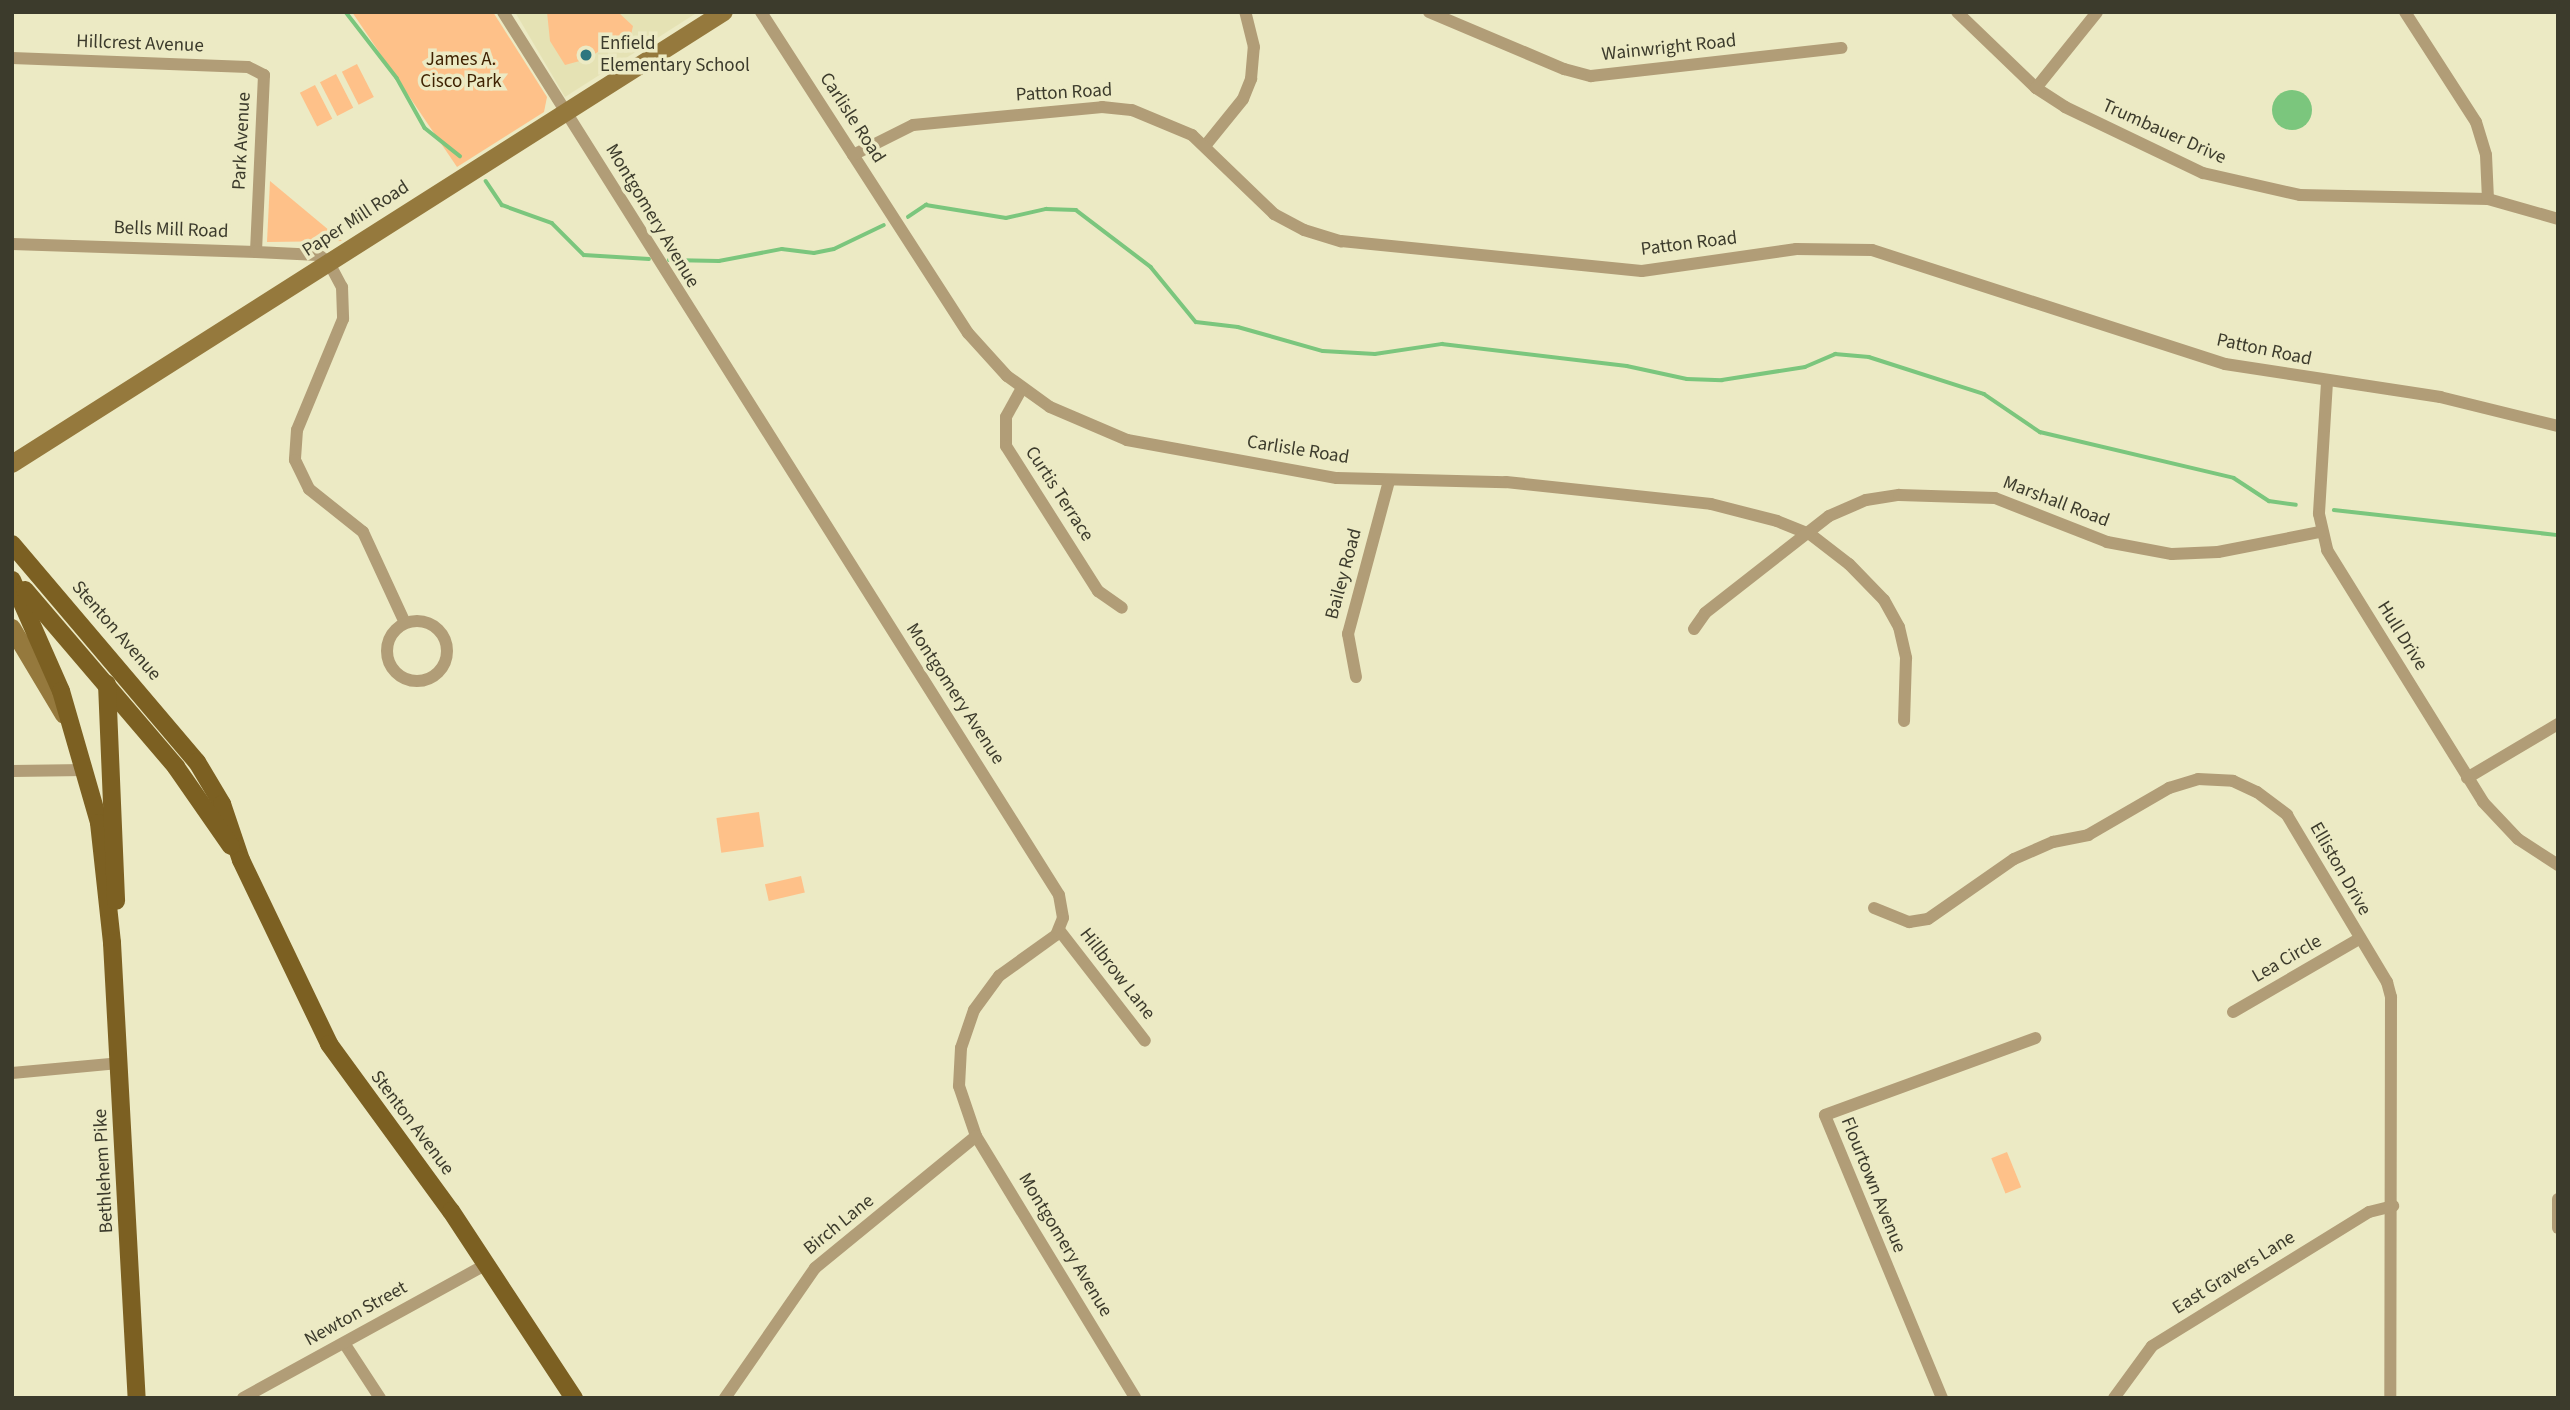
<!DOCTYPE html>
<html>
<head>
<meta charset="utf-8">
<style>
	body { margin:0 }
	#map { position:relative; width:2570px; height:1410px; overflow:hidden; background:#eceac4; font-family:"Source Sans 3",sans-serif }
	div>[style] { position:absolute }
	.built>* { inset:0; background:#e5e2b4 }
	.green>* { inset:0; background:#fec189; transform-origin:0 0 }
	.water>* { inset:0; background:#7bc67d }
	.round { border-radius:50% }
	.stream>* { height:3.5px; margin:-1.75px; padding:0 1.75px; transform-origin:1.75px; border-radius:1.75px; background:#7bc67d }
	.street>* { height:12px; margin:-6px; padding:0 6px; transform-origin:6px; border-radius:6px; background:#b19d77 }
	.street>.ring { margin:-6px; padding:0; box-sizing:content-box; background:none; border:12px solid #b19d77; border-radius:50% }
	.secondary>* { height:18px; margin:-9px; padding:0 9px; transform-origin:9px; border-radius:9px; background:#95793d }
	.primary>* { height:18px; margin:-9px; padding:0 9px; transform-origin:9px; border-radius:9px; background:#7c6022 }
	.dots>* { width:19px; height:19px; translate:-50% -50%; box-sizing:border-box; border:4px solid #eceac4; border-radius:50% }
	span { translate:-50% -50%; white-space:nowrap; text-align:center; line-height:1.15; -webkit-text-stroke:7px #eceac4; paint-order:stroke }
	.street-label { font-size:19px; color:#3c3b2c }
	.poi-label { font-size:19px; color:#3c3b2c }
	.left { translate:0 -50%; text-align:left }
	.park-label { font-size:19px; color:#3f2202 }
	.frame { position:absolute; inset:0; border:14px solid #3c3b2c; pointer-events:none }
</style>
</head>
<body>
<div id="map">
	<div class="built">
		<i style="clip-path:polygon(515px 12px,698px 12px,565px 97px)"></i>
	</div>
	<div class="green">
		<i style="clip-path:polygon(352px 12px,493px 12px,547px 97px,544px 112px,457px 167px)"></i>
		<i style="clip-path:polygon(618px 12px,633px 26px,630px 39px,616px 40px,587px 59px,565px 65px,550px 41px,547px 12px)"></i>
		<i style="left:357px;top:64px;width:37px;height:17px;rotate:63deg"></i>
		<i style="left:336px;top:74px;width:38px;height:18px;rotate:63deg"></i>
		<i style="left:315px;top:85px;width:38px;height:17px;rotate:63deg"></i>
		<i style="clip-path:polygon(270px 181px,342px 241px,267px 242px)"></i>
		<i style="left:759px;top:812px;width:35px;height:43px;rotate:82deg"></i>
		<i style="left:801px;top:876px;width:17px;height:37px;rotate:77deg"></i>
		<i style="left:2007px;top:1152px;width:38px;height:17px;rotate:68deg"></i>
	</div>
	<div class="water">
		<i class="round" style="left:2272px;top:90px;width:40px;height:40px"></i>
	</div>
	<div class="stream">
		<i style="left:346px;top:12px;width:83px;rotate:52.3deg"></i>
		<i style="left:397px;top:78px;width:57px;rotate:60.8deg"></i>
		<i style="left:425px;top:128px;width:45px;rotate:38.7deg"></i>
		<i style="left:486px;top:181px;width:29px;rotate:56deg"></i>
		<i style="left:502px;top:205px;width:53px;rotate:19.8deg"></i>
		<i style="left:552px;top:223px;width:45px;rotate:45deg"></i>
		<i style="left:584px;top:255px;width:65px;rotate:3.5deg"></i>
		<i style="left:908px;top:217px;width:22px;rotate:-34deg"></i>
		<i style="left:926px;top:205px;width:81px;rotate:9.2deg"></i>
		<i style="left:1006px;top:218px;width:41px;rotate:-12.7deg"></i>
		<i style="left:1046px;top:209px;width:30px;rotate:2deg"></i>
		<i style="left:1076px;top:210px;width:94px;rotate:37.2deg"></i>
		<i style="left:1151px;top:267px;width:71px;rotate:50.7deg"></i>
		<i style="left:1196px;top:322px;width:42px;rotate:6.8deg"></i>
		<i style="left:1238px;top:327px;width:88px;rotate:15.8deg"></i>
		<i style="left:1323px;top:351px;width:52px;rotate:3.3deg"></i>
		<i style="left:1375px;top:354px;width:68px;rotate:-8.5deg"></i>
		<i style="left:1442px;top:344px;width:186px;rotate:6.8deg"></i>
		<i style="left:1627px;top:366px;width:61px;rotate:12.2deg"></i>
		<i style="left:1687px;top:379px;width:35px;rotate:2deg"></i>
		<i style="left:1722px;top:380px;width:84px;rotate:-8.9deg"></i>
		<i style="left:1805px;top:367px;width:33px;rotate:-23deg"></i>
		<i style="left:1835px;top:354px;width:34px;rotate:5deg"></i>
		<i style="left:1869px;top:357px;width:121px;rotate:17.8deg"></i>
		<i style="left:1984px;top:394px;width:68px;rotate:34.2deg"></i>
		<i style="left:2040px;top:432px;width:199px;rotate:13.3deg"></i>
		<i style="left:2234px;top:478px;width:42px;rotate:33.3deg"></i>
		<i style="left:2269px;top:501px;width:27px;rotate:8deg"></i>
		<i style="left:669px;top:260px;width:50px;rotate:1.1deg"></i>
		<i style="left:719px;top:261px;width:64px;rotate:-10.8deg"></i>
		<i style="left:782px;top:249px;width:32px;rotate:7deg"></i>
		<i style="left:814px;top:253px;width:20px;rotate:-11deg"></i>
		<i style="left:834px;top:249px;width:55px;rotate:-25.6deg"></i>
		<i style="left:2334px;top:510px;width:225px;rotate:6.4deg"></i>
	</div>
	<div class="street">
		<i style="left:503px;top:12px;width:1043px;rotate:57.8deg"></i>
		<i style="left:1059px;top:895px;width:23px;rotate:80deg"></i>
		<i style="left:1063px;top:918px;width:18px;rotate:112deg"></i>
		<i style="left:1056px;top:935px;width:70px;rotate:144.3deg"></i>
		<i style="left:999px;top:976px;width:42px;rotate:126.3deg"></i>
		<i style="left:974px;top:1010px;width:40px;rotate:108.9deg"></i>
		<i style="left:961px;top:1048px;width:38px;rotate:93deg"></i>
		<i style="left:959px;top:1086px;width:53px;rotate:71.2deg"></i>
		<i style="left:976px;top:1136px;width:306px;rotate:58.7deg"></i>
		<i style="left:761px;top:12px;width:382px;rotate:57.2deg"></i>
		<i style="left:968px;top:333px;width:58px;rotate:47.8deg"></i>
		<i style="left:1007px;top:376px;width:53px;rotate:35.8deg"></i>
		<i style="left:1050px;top:407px;width:84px;rotate:23.2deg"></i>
		<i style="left:1127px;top:440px;width:213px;rotate:10.3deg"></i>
		<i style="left:1337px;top:478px;width:169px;rotate:1.4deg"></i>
		<i style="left:1506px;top:482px;width:206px;rotate:6.1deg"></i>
		<i style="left:1711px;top:504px;width:68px;rotate:14.4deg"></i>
		<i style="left:1777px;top:521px;width:35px;rotate:22deg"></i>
		<i style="left:1810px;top:534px;width:49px;rotate:37.6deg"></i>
		<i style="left:1849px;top:564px;width:50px;rotate:45.8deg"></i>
		<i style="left:1884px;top:600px;width:31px;rotate:61deg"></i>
		<i style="left:1899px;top:627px;width:32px;rotate:77deg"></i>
		<i style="left:1906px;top:658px;width:63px;rotate:91.8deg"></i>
		<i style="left:1429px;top:12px;width:147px;rotate:22.9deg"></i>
		<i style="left:1564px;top:69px;width:28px;rotate:15deg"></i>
		<i style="left:1591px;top:76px;width:252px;rotate:-6.4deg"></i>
		<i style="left:1957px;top:12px;width:110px;rotate:43.9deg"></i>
		<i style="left:2036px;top:88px;width:35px;rotate:33deg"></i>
		<i style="left:2065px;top:107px;width:153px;rotate:25.6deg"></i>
		<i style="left:2203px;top:173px;width:99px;rotate:12.8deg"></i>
		<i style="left:2300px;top:195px;width:188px;rotate:1.2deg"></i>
		<i style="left:2488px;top:199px;width:73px;rotate:15.9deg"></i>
		<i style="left:2405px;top:12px;width:131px;rotate:57.2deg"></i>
		<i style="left:2476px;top:122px;width:34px;rotate:73deg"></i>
		<i style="left:2486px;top:155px;width:44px;rotate:87.4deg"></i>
		<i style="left:12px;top:58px;width:236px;rotate:2.2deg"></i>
		<i style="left:248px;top:67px;width:18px;rotate:27deg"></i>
		<i style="left:264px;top:75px;width:177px;rotate:92.6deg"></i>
		<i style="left:2036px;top:88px;width:97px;rotate:-51.2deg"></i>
		<i style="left:1205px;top:146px;width:60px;rotate:-51deg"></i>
		<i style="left:1243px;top:99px;width:22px;rotate:-68deg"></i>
		<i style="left:1251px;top:79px;width:32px;rotate:-85deg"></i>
		<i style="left:1254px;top:47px;width:36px;rotate:-104deg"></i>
		<i style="left:853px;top:155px;width:67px;rotate:-26.6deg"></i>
		<i style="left:913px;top:125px;width:190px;rotate:-5.4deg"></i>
		<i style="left:1102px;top:107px;width:30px;rotate:6deg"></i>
		<i style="left:1132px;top:110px;width:65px;rotate:22.6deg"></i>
		<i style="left:1192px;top:135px;width:114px;rotate:43.9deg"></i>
		<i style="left:1274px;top:214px;width:34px;rotate:28deg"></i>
		<i style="left:1304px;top:230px;width:39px;rotate:17deg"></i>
		<i style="left:1341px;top:241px;width:302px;rotate:5.7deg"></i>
		<i style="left:1642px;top:271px;width:156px;rotate:-8.1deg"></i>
		<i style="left:1796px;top:249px;width:76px;rotate:0.8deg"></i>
		<i style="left:1872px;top:250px;width:371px;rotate:17.9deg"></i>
		<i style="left:2225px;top:364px;width:218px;rotate:8.7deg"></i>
		<i style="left:2440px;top:397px;width:122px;rotate:13.8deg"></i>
		<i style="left:12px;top:244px;width:244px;rotate:1.9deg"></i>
		<i style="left:256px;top:252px;width:62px;rotate:2.8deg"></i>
		<i style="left:318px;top:255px;width:12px;rotate:31deg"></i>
		<i style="left:328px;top:261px;width:30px;rotate:62deg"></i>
		<i style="left:342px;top:287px;width:32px;rotate:88deg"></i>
		<i style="left:343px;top:319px;width:120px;rotate:112.5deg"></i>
		<i style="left:297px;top:430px;width:30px;rotate:94deg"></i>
		<i style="left:295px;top:460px;width:32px;rotate:64deg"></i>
		<i style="left:309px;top:489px;width:69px;rotate:38.5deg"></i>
		<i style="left:363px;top:532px;width:100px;rotate:65.2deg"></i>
		<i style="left:2327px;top:382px;width:132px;rotate:93.5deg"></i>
		<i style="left:2319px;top:514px;width:37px;rotate:77deg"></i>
		<i style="left:2327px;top:550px;width:296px;rotate:58.2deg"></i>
		<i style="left:2483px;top:802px;width:51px;rotate:46.6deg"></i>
		<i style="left:2518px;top:839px;width:48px;rotate:33deg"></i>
		<i style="left:1022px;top:388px;width:33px;rotate:119deg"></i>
		<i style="left:1006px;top:417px;width:29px;rotate:90deg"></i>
		<i style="left:1006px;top:446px;width:172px;rotate:57.6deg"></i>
		<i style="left:1098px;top:591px;width:29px;rotate:35deg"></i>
		<i class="ring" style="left:387px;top:621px;width:48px;height:48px"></i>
		<i style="left:1694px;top:629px;width:19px;rotate:-55deg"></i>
		<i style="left:1705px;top:613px;width:157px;rotate:-38deg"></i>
		<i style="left:1829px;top:516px;width:40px;rotate:-23.4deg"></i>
		<i style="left:1866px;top:500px;width:33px;rotate:-9deg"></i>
		<i style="left:1899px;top:495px;width:96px;rotate:1.8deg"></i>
		<i style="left:1995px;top:498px;width:120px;rotate:21.4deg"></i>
		<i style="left:2107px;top:542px;width:66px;rotate:10.5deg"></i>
		<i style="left:2172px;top:554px;width:46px;rotate:-2.5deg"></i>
		<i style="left:2218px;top:552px;width:104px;rotate:-11.1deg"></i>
		<i style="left:1356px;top:677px;width:44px;rotate:-100.5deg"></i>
		<i style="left:1348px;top:634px;width:158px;rotate:-75deg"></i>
		<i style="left:12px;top:771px;width:73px;rotate:-0.8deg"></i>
		<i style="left:2467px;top:778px;width:106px;rotate:-30.7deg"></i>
		<i style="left:1874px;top:908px;width:38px;rotate:22deg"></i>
		<i style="left:1909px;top:922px;width:19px;rotate:-9deg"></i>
		<i style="left:1928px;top:919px;width:105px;rotate:-34.9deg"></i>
		<i style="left:2014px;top:859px;width:43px;rotate:-23.6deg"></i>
		<i style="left:2053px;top:842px;width:36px;rotate:-11deg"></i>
		<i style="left:2088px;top:835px;width:94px;rotate:-30.1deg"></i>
		<i style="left:2169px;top:788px;width:30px;rotate:-17deg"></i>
		<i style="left:2198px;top:779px;width:35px;rotate:3deg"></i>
		<i style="left:2233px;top:781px;width:26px;rotate:25deg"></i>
		<i style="left:2257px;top:792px;width:38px;rotate:37deg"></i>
		<i style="left:2287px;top:815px;width:195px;rotate:59.1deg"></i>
		<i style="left:2387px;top:982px;width:16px;rotate:75deg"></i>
		<i style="left:2391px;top:997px;width:401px;rotate:90.1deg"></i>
		<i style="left:1059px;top:930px;width:140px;rotate:52.2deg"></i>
		<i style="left:2233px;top:1012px;width:146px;rotate:-30.1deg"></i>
		<i style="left:12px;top:1073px;width:107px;rotate:-5.3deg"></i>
		<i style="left:2558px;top:1199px;width:29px;rotate:90deg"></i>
		<i style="left:344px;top:1343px;width:66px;rotate:56.8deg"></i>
		<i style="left:243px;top:1398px;width:278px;rotate:-28.8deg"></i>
		<i style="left:725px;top:1398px;width:158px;rotate:-55.3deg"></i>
		<i style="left:815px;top:1268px;width:208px;rotate:-39.3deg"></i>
		<i style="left:1942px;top:1398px;width:306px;rotate:-112.5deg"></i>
		<i style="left:1825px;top:1115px;width:224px;rotate:-20.1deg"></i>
		<i style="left:2114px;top:1398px;width:64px;rotate:-53.8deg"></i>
		<i style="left:2152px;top:1346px;width:255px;rotate:-31.7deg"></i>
		<i style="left:2369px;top:1212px;width:25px;rotate:-14deg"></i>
	</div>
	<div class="secondary">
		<i style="left:12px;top:464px;width:843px;rotate:-32.41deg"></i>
		<i style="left:12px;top:628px;width:101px;rotate:59.1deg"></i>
	</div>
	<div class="primary">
		<i style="left:12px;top:544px;width:286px;rotate:49.7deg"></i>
		<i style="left:197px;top:762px;width:49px;rotate:59.2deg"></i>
		<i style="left:222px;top:804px;width:59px;rotate:71.3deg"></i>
		<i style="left:241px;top:860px;width:204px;rotate:64.4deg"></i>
		<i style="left:329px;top:1044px;width:207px;rotate:53.9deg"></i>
		<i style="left:451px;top:1211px;width:224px;rotate:56.7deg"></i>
		<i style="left:12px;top:580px;width:121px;rotate:66.2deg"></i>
		<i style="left:61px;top:691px;width:137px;rotate:73.9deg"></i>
		<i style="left:99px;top:823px;width:121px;rotate:83.8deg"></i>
		<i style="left:112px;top:943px;width:456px;rotate:86.9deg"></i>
		<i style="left:25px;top:590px;width:233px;rotate:49.5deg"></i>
		<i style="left:176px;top:767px;width:96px;rotate:55.2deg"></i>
		<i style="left:107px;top:684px;width:217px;rotate:87.6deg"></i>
	</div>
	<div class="dots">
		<i style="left:586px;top:55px;background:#2e767f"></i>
	</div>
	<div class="street-label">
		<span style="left:140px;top:44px;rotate:2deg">Hillcrest Avenue</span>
		<span style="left:1669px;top:48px;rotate:-6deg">Wainwright Road</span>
		<span style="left:1064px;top:93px;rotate:-3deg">Patton Road</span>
		<span style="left:852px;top:118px;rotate:57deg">Carlisle Road</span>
		<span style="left:2164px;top:132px;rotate:24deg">Trumbauer Drive</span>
		<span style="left:242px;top:141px;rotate:-87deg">Park Avenue</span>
		<span style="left:652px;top:216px;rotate:59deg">Montgomery Avenue</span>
		<span style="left:356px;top:219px;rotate:-33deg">Paper Mill Road</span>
		<span style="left:171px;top:230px;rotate:2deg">Bells Mill Road</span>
		<span style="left:1689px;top:244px;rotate:-7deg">Patton Road</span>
		<span style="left:2264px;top:350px;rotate:12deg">Patton Road</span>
		<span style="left:1298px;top:450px;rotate:9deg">Carlisle Road</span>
		<span style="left:1059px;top:494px;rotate:57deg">Curtis Terrace</span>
		<span style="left:2056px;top:502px;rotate:21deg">Marshall Road</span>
		<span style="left:1344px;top:574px;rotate:-75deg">Bailey Road</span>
		<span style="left:116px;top:631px;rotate:49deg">Stenton Avenue</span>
		<span style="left:2402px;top:636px;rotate:58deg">Hull Drive</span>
		<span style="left:955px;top:694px;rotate:57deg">Montgomery Avenue</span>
		<span style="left:2340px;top:869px;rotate:60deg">Elliston Drive</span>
		<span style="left:2287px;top:959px;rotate:-30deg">Lea Circle</span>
		<span style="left:1117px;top:974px;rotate:52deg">Hillbrow Lane</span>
		<span style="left:412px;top:1123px;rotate:53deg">Stenton Avenue</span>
		<span style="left:104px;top:1171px;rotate:-93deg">Bethlehem Pike</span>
		<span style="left:1873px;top:1185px;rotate:68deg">Flourtown Avenue</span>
		<span style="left:839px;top:1225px;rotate:-39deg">Birch Lane</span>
		<span style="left:1065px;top:1245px;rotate:59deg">Montgomery Avenue</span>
		<span style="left:2234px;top:1273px;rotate:-32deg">East Gravers Lane</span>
		<span style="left:356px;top:1314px;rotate:-29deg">Newton Street</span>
	</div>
	<div class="poi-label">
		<span class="left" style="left:600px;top:55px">Enfield<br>Elementary School</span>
	</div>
	<div class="park-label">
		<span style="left:461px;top:71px">James A.<br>Cisco Park</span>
	</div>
	<div class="frame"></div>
</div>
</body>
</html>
